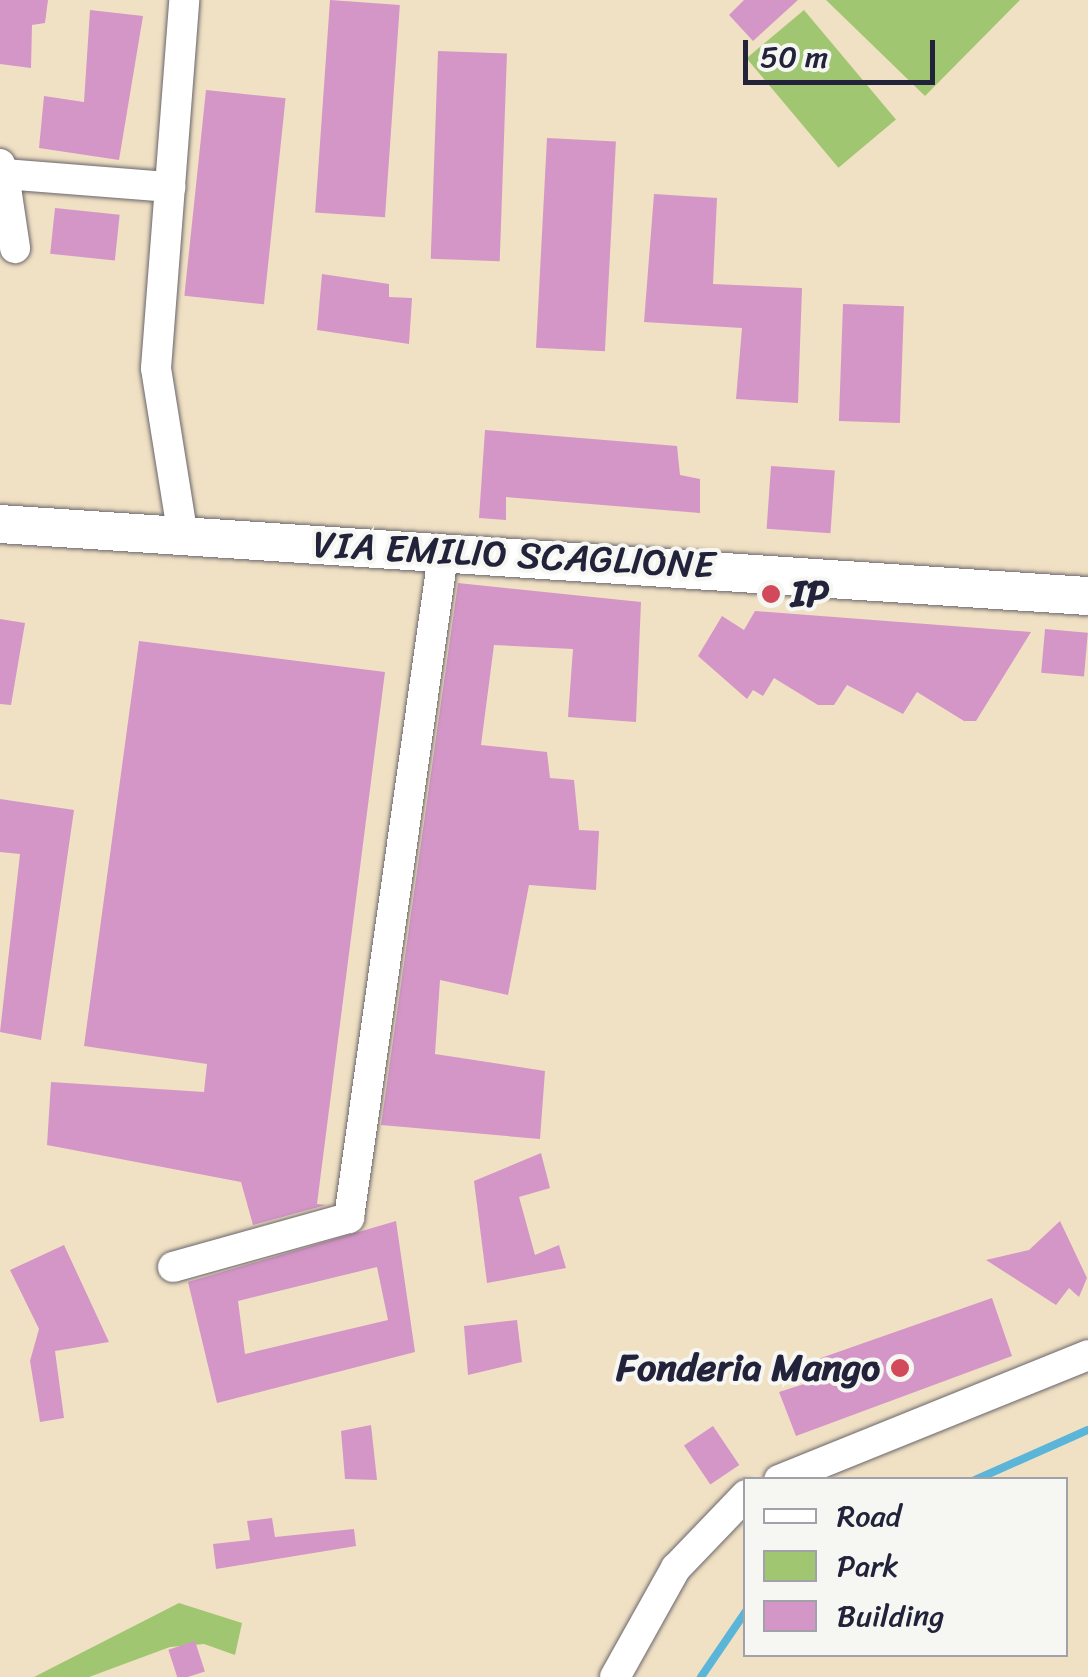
<!DOCTYPE html>
<html>
<head>
<meta charset="utf-8">
<style>
	body { margin:0 }
	#map { position:relative; width:1088px; height:1677px; overflow:hidden; background:#f0e1c4; font-family:Sriracha,sans-serif }
	div>[style] { position:absolute }
	.green>* { inset:0; background:#a0c671; transform-origin:0 0 }
	.stream>* { height:8px; margin:-4px; padding:0 4px; transform-origin:4px; border-radius:4px; background:#5ab5d8 }
	.building>* { inset:0; background:#d496c7; transform-origin:0 0 }
	.roads { filter:drop-shadow(0 0 2px #6a656b) drop-shadow(0 0 2px #6a656b) }
	.minor>* { height:30px; margin:-15px; padding:0 15px; transform-origin:15px; border-radius:15px; background:#fff }
	.major>* { height:38px; margin:-19px; padding:0 19px; transform-origin:19px; border-radius:19px; background:#fff }
	.dots>* { width:28px; height:28px; translate:-50% -50%; box-sizing:border-box; border:5px solid #f6f6f2; border-radius:50% }
	span { translate:-50% -50%; white-space:nowrap; text-align:center; line-height:1.15; -webkit-text-stroke:8px #f6f6f2; paint-order:stroke }
	.street-label { font-size:38px; color:#22223b }
	.poi-label { font-size:38px; color:#22223b; font-weight:700 }
	.left { translate:0 -50%; text-align:left }
	.right { translate:-100% -50%; text-align:right }
	.legend { position:absolute; left:743px; top:1477px; width:325px; height:180px; box-sizing:border-box; background:#f6f6f2; border:2px solid #a1a1a9; margin:0; padding:12px 18px; list-style:none; font-size:30px; color:#22223b }
	.legend li { display:flex; align-items:center; gap:20px; height:50px }
	.legend b { width:50px; border:2px solid #a1a1a9 }
	.scale { position:absolute; left:743px; top:40px; width:192px; height:45px; box-sizing:border-box; border:5px solid #22223b; border-top:0; padding-left:12px; font-size:30px; line-height:35px; white-space:nowrap; color:#22223b; -webkit-text-stroke:8px #f6f6f2; paint-order:stroke }
</style>
</head>
<body>
<div id="map">
	<div class="green">
		<i style="clip-path:polygon(826px 0,1020px 0,925px 96px)"></i>
		<i style="left:804px;top:10px;width:143px;height:75px;rotate:50deg"></i>
		<i style="clip-path:polygon(179px 1603px,242px 1623px,235px 1655px,204px 1644px,170px 1647px,89px 1677px,34px 1677px)"></i>
	</div>
	<div class="stream">
		<i style="left:975px;top:1480px;width:124px;rotate:-23.9deg"></i>
		<i style="left:701px;top:1677px;width:80px;rotate:-55.7deg"></i>
	</div>
	<div class="building">
		<i style="clip-path:polygon(0 0,48px 0,45px 23px,32px 25px,31px 68px,0 64px)"></i>
		<i style="left:330px;top:0;width:70px;height:213px;rotate:4deg"></i>
		<i style="clip-path:polygon(744px 0,798px 0,753px 41px,729px 15px)"></i>
		<i style="clip-path:polygon(90px 10px,143px 16px,119px 160px,39px 148px,44px 96px,84px 102px)"></i>
		<i style="left:438px;top:51px;width:69px;height:208px;rotate:2deg"></i>
		<i style="left:206px;top:90px;width:80px;height:207px;rotate:6deg"></i>
		<i style="left:547px;top:138px;width:69px;height:210px;rotate:3deg"></i>
		<i style="clip-path:polygon(654px 194px,717px 198px,713px 284px,802px 288px,798px 403px,736px 399px,742px 328px,644px 322px)"></i>
		<i style="left:55px;top:208px;width:65px;height:46px;rotate:6deg"></i>
		<i style="clip-path:polygon(322px 274px,389px 284px,389px 297px,412px 298px,409px 344px,317px 330px)"></i>
		<i style="left:843px;top:304px;width:61px;height:117px;rotate:2deg"></i>
		<i style="clip-path:polygon(485px 430px,677px 446px,680px 475px,700px 479px,700px 513px,506px 497px,506px 520px,479px 518px)"></i>
		<i style="left:771px;top:466px;width:64px;height:63px;rotate:4deg"></i>
		<i style="clip-path:polygon(458px 583px,641px 602px,636px 722px,568px 717px,573px 649px,494px 645px,481px 745px,547px 752px,550px 778px,574px 780px,579px 830px,599px 831px,596px 890px,529px 885px,508px 995px,440px 980px,435px 1054px,545px 1071px,540px 1139px,381px 1125px)"></i>
		<i style="clip-path:polygon(755px 611px,1031px 632px,976px 721px,964px 721px,917px 692px,903px 714px,847px 685px,834px 705px,818px 705px,774px 678px,763px 696px,753px 690px,747px 699px,698px 656px,722px 616px,744px 630px)"></i>
		<i style="clip-path:polygon(0 619px,25px 623px,11px 705px,0 704px)"></i>
		<i style="left:1045px;top:629px;width:43px;height:44px;rotate:5deg"></i>
		<i style="clip-path:polygon(139px 641px,385px 672px,317px 1204px,326px 1205px,253px 1225px,241px 1182px,47px 1145px,51px 1082px,204px 1092px,207px 1064px,84px 1046px)"></i>
		<i style="clip-path:polygon(0 799px,74px 810px,41px 1040px,0 1032px,20px 854px,0 852px)"></i>
		<i style="clip-path:polygon(541px 1153px,550px 1188px,519px 1197px,535px 1255px,559px 1245px,566px 1268px,487px 1283px,474px 1181px)"></i>
		<i style="clip-path:polygon(evenodd,396px 1221px,415px 1352px,217px 1403px,188px 1282px,396px 1221px,377px 1267px,388px 1320px,245px 1354px,238px 1301px,377px 1267px)"></i>
		<i style="clip-path:polygon(1060px 1221px,1087px 1278px,1079px 1297px,1069px 1288px,1056px 1305px,986px 1260px,1029px 1250px)"></i>
		<i style="clip-path:polygon(64px 1245px,109px 1342px,55px 1351px,64px 1418px,40px 1422px,30px 1361px,39px 1329px,10px 1270px)"></i>
		<i style="clip-path:polygon(992px 1298px,1012px 1356px,796px 1436px,779px 1392px,823px 1378px,818px 1359px)"></i>
		<i style="clip-path:polygon(517px 1320px,522px 1362px,468px 1375px,464px 1326px)"></i>
		<i style="clip-path:polygon(371px 1425px,377px 1480px,345px 1479px,341px 1431px)"></i>
		<i style="left:713px;top:1426px;width:47px;height:35px;rotate:56deg"></i>
		<i style="clip-path:polygon(272px 1518px,275px 1537px,354px 1529px,356px 1546px,216px 1569px,213px 1544px,250px 1540px,247px 1521px)"></i>
		<i style="left:195px;top:1641px;width:32px;height:28px;rotate:72deg"></i>
	</div>
	<div class="roads">
		<div class="minor">
			<i style="left:0;top:164px;width:11px;rotate:68deg"></i>
			<i style="left:4px;top:174px;width:167px;rotate:4.5deg"></i>
			<i style="left:4px;top:174px;width:75px;rotate:81.5deg"></i>
			<i style="left:183px;top:537px;width:171px;rotate:-99.1deg"></i>
			<i style="left:156px;top:368px;width:369px;rotate:-85.6deg"></i>
			<i style="left:173px;top:1267px;width:183px;rotate:-15.6deg"></i>
			<i style="left:349px;top:1218px;width:670px;rotate:-81.93deg"></i>
			<i style="left:779px;top:1480px;width:333px;rotate:-22deg"></i>
			<i style="left:615px;top:1677px;width:125px;rotate:-60.8deg"></i>
			<i style="left:676px;top:1568px;width:101px;rotate:-46.2deg"></i>
		</div>
		<div class="major">
			<i style="left:0;top:524px;width:1090px;rotate:3.79deg"></i>
		</div>
	</div>
	<div class="dots">
		<i style="left:771px;top:594px;background:#d1495b"></i>
		<i style="left:900px;top:1368px;background:#d1495b"></i>
	</div>
	<div class="street-label">
		<span style="left:514px;top:555px;rotate:3deg">VIA EMILIO SCAGLIONE</span>
	</div>
	<div class="poi-label">
		<span class="left" style="left:791px;top:594px">IP</span>
		<span class="right" style="left:880px;top:1368px">Fonderia Mango</span>
	</div>
	<ul class="legend">
	<li><b style="height:12px;background:#fff"></b>Road</li>
	<li><b style="height:28px;background:#a0c671"></b>Park</li>
	<li><b style="height:28px;background:#d496c7"></b>Building</li>
	</ul>
	<div class="scale">50 m</div>
</div>
</body>
</html>
